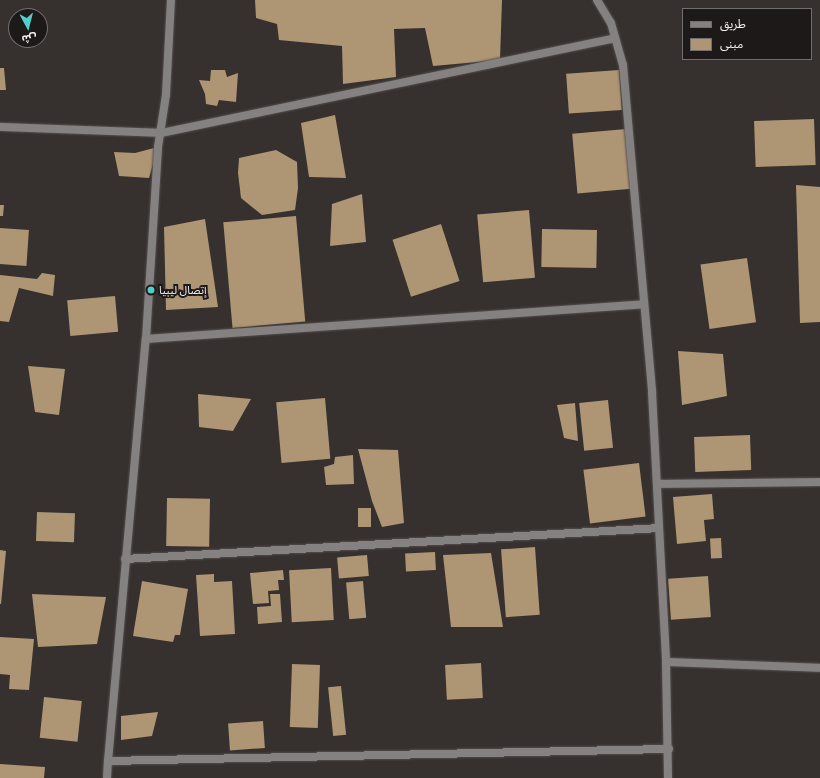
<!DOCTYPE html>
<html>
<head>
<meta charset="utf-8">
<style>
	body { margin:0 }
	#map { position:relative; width:820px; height:778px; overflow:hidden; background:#36302e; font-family:"Archivo Narrow","Noto Sans Arabic",sans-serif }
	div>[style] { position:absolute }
	.building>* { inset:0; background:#ae9574; transform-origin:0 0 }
	.roads { filter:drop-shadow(0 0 1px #544f4d) drop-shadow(0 0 1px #544f4d) }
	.minor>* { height:8px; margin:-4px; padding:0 4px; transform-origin:4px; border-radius:4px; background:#858181 }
	.dots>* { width:11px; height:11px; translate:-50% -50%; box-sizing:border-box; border:2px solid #1c1918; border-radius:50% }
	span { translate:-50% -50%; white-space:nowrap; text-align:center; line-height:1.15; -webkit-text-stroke:4px #1c1918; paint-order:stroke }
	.poi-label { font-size:11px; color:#f3efee }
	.left { translate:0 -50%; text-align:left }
	.legend { position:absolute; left:682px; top:8px; width:130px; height:52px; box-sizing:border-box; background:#1c1918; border:1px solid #726f6e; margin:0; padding:5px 7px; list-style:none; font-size:12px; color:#f3efee }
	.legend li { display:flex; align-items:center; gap:8px; height:20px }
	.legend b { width:20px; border:1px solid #726f6e }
	.north { position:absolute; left:8px; top:8px; width:40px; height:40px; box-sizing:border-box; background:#1c1918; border:1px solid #726f6e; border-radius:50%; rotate:173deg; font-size:11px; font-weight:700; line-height:16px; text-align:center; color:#f3efee }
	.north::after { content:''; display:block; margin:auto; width:14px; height:18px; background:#53cdca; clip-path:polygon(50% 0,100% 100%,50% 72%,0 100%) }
</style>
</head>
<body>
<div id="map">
	<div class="building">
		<i style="clip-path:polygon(255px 0,502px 0,500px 60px,433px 66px,425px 28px,394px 29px,396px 77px,343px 84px,342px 46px,279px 40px,277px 24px,256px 18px)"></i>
		<i style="clip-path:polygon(0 68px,4px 68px,6px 90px,0 90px)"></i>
		<i style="clip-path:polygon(211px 70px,225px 70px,227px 77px,238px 73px,236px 102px,219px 100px,217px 106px,206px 104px,205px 94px,199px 80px,210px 81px)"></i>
		<i style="left:619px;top:70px;width:40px;height:53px;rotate:86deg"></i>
		<i style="clip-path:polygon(335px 115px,346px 178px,309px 177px,301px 123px)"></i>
		<i style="left:814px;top:119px;width:46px;height:60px;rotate:88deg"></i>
		<i style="left:626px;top:129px;width:60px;height:54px;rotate:85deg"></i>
		<i style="clip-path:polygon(158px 147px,149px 178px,119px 176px,114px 152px,135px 153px)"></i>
		<i style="clip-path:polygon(276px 150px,297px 162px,298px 188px,295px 210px,262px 215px,241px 198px,238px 173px,239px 158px)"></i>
		<i style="clip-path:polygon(796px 185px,820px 187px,820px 322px,800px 323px)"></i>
		<i style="clip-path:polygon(362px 194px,366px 242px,330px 246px,332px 204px)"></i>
		<i style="clip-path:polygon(0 205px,4px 205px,3px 216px,0 216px)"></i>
		<i style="left:529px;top:210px;width:68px;height:52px;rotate:85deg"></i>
		<i style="left:296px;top:216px;width:106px;height:73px;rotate:85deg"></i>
		<i style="clip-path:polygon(205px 219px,218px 307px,166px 310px,164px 227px)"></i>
		<i style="left:441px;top:224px;width:60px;height:51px;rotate:72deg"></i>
		<i style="left:0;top:228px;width:29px;height:36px;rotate:4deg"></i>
		<i style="left:542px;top:229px;width:55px;height:38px;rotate:1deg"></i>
		<i style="left:747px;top:258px;width:65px;height:47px;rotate:82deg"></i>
		<i style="clip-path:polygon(42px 273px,55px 275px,53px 296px,19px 288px,9px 322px,0 321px,0 275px,37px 279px)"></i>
		<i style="left:115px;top:296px;width:36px;height:48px;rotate:85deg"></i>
		<i style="clip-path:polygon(678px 351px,723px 354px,727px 396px,682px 405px)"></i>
		<i style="clip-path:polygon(28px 366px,65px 369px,59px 415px,35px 412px)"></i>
		<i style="clip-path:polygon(198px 394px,251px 399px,233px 431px,199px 427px)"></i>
		<i style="left:325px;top:398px;width:61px;height:49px;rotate:85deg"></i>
		<i style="left:608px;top:400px;width:48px;height:29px;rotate:84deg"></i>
		<i style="clip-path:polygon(575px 403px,578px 441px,564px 438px,557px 405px)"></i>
		<i style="left:750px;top:435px;width:35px;height:56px;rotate:88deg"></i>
		<i style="clip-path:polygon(358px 449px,398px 450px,404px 523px,382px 527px,372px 501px)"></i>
		<i style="clip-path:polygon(353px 455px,354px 484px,326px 485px,324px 467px,334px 464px,335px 457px)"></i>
		<i style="left:639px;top:463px;width:54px;height:56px;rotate:83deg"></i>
		<i style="clip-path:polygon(712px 494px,714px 519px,704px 520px,706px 541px,677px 544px,673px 497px)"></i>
		<i style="left:167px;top:498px;width:43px;height:48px;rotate:1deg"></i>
		<i style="left:358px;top:508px;width:13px;height:19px"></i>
		<i style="left:37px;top:512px;width:38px;height:29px;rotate:2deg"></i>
		<i style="left:721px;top:538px;width:20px;height:11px;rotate:87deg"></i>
		<i style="left:535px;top:547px;width:68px;height:34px;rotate:86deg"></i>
		<i style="clip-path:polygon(0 550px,6px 551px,1px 604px,0 604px)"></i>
		<i style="left:435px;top:552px;width:18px;height:30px;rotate:87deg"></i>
		<i style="clip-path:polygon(491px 553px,503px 627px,451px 627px,443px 555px)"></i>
		<i style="left:367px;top:555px;width:21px;height:30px;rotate:85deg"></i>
		<i style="left:331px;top:568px;width:52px;height:42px;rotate:87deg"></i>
		<i style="clip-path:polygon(283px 570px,284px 580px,278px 580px,279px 590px,268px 591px,269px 603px,253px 604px,250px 573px)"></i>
		<i style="clip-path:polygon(214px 574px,214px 582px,232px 581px,235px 634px,200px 636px,196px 575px)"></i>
		<i style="left:708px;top:576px;width:41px;height:40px;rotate:86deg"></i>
		<i style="clip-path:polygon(142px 581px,188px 589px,180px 635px,175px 635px,173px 642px,133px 636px)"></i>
		<i style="left:363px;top:581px;width:37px;height:17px;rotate:85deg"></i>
		<i style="clip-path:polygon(32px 594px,106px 597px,97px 644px,38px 647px)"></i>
		<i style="clip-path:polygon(270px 594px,280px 594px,282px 622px,258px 624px,257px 607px,271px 606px)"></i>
		<i style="clip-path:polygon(0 637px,34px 639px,29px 690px,9px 689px,10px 675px,0 674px)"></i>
		<i style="left:481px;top:663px;width:35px;height:36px;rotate:87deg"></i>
		<i style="left:292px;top:664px;width:28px;height:63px;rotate:2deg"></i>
		<i style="left:341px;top:686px;width:49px;height:13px;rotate:84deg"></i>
		<i style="left:44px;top:697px;width:38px;height:41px;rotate:6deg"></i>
		<i style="clip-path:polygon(158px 712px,152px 736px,121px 740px,121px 716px)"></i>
		<i style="left:263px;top:721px;width:27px;height:35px;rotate:86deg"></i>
		<i style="clip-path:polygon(0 764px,45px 767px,44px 778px,0 778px)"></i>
	</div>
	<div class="roads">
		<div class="minor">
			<i style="left:597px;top:0;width:27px;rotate:59deg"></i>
			<i style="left:611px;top:23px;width:44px;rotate:74.1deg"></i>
			<i style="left:623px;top:65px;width:328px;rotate:84.9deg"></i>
			<i style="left:652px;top:392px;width:270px;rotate:87deg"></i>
			<i style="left:666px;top:662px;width:116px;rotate:89deg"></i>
			<i style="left:0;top:127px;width:161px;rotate:2.1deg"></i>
			<i style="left:161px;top:133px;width:464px;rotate:-11.8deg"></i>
			<i style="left:146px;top:339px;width:499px;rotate:-4deg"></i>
			<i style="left:657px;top:484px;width:163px;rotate:-0.7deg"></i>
			<i style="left:125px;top:559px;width:535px;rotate:-3.32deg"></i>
			<i style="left:666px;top:662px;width:154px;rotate:2.2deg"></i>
			<i style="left:108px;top:761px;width:424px;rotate:-84.9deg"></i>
			<i style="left:146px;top:339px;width:192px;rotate:-86.4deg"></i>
			<i style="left:158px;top:147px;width:53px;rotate:-81.3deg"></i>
			<i style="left:166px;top:95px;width:95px;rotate:-87deg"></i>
			<i style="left:107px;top:778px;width:17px;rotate:-87deg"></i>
			<i style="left:108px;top:761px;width:561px;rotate:-1.23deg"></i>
		</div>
	</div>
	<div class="dots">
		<i style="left:151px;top:290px;background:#53cdca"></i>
	</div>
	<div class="poi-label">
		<span class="left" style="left:159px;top:290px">إتصال ليبيا</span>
	</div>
	<ul class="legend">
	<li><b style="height:5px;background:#858181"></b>طريق</li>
	<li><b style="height:11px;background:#ae9574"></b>مبنى</li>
	</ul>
	<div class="north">ش</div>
</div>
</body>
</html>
